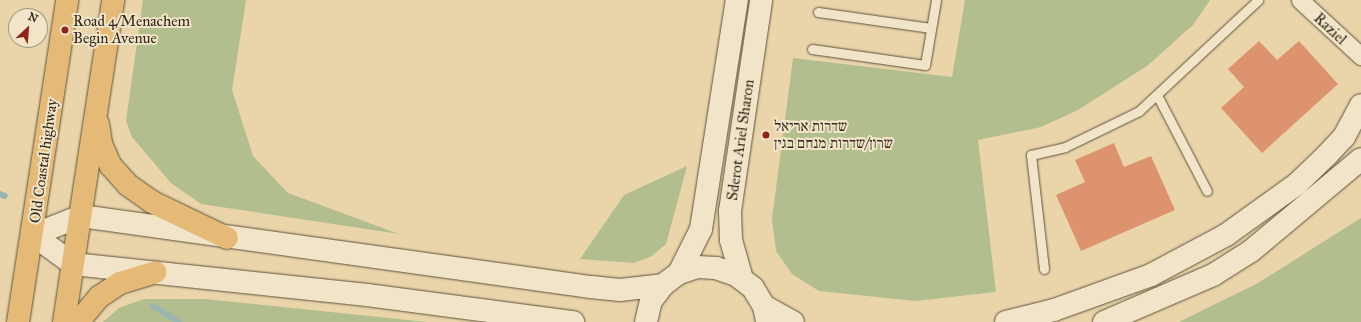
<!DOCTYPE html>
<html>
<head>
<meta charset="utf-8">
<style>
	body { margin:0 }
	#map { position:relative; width:1361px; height:322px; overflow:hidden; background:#ead5ab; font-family:"IM FELL Great Primer","Frank Ruhl Libre",serif }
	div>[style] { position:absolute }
	.green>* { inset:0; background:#b2be8d }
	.stream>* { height:6px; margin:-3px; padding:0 3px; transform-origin:3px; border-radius:3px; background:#99b7b0 }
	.building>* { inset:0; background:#dd936d }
	.roads { filter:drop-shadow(0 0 1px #5f523c) drop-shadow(0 0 1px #5f523c) }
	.service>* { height:9px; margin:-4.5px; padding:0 4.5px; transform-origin:4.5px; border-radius:4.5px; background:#f1e4c8 }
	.minor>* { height:17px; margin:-8.5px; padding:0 8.5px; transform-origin:8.5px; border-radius:8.5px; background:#f1e4c8 }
	.tertiary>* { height:22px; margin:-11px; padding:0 11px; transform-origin:11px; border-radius:11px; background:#f1e4c8 }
	.trunk>* { height:22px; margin:-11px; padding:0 11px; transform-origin:11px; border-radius:11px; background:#e5ba76 }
	.dots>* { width:11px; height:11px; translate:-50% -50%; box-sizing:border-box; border:2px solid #f1e4c8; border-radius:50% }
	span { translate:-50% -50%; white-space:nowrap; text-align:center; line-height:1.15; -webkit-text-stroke:4px #f1e4c8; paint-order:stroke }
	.poi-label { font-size:15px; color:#312617 }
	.left { translate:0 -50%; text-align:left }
	.street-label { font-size:15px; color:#312617 }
	.north { position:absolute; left:8px; top:8px; width:40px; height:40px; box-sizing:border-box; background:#f1e4c8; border:1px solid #a49881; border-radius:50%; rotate:26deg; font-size:11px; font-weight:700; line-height:16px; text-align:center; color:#312617 }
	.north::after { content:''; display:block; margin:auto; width:14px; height:18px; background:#8f2418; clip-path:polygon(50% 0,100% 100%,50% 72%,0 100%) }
</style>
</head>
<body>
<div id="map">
	<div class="green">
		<i style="clip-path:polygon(143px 0,246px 0,232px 90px,253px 156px,288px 193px,399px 234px,201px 204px,171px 183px,132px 137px,126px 121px)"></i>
		<i style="clip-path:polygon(965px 0,1210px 0,1193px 25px,1147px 66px,1078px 110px,1041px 127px,978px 140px,996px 292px,915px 301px,819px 291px,792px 274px,776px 251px,772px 219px,793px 58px,952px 77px)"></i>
		<i style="clip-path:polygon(687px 166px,666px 244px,652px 256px,634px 263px,580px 259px,624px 195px)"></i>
		<i style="clip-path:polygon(1361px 218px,1361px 322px,1179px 322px,1258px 283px)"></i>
		<i style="clip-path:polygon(144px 299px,205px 299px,427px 322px,103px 322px,119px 308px)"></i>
	</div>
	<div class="stream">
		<i style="left:0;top:194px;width:5px;rotate:22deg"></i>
		<i style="left:153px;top:306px;width:31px;rotate:32deg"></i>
	</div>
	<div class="building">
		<i style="clip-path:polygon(1259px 41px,1277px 60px,1299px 41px,1338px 84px,1262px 153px,1221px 108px,1244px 87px,1228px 69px)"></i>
		<i style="clip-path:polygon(1114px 143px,1124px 167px,1151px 156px,1175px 210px,1081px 251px,1056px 195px,1085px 182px,1075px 160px)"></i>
	</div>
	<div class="roads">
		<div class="service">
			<i style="left:818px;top:12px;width:114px;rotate:8.1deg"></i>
			<i style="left:812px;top:49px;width:114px;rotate:8.1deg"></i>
			<i style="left:925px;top:65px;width:66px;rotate:-80.4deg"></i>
			<i style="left:1157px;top:95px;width:108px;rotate:62.5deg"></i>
			<i style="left:1044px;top:269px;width:115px;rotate:-96.5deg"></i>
			<i style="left:1031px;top:155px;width:35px;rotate:-13deg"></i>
			<i style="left:1065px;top:147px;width:82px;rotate:-25.9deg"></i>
			<i style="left:1139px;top:111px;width:163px;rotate:-43deg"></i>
		</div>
		<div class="minor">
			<i style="left:1300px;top:0;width:83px;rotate:42.6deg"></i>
		</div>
		<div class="tertiary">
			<i style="left:33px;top:235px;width:52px;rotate:-21.6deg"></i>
			<i style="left:81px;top:216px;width:515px;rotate:7.93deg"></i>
			<i style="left:591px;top:287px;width:29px;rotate:6deg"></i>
			<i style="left:620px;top:290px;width:43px;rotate:-6.6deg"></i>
			<i style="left:33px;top:235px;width:49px;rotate:35.9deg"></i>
			<i style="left:73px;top:264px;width:296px;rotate:6deg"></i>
			<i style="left:367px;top:295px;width:208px;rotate:7.5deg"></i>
			<i style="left:679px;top:273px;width:49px;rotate:-63.4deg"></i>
			<i style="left:701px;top:229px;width:232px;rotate:-81.1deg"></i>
			<i style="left:742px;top:279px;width:41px;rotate:-105.8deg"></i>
			<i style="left:731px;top:240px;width:29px;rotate:-92deg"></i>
			<i style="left:730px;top:211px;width:213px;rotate:-81.6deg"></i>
			<i style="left:764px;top:306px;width:33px;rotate:29deg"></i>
			<i style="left:646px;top:322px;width:22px;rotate:-77deg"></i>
			<i style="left:651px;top:301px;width:20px;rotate:-53deg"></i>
			<i style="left:663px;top:285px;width:20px;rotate:-37deg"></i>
			<i style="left:679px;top:273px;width:19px;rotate:-18deg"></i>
			<i style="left:697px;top:267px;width:19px;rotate:3deg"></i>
			<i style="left:716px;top:268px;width:21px;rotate:19deg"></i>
			<i style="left:736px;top:275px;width:21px;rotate:37deg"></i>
			<i style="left:753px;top:288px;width:21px;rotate:59deg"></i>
			<i style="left:764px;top:306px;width:16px;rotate:79deg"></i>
			<i style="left:1006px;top:322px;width:49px;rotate:-14deg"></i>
			<i style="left:1054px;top:310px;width:103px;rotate:-19.8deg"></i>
			<i style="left:1151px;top:275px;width:85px;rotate:-28.1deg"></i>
			<i style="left:1226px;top:235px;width:87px;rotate:-35.7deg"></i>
			<i style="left:1297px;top:184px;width:42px;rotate:-44deg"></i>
			<i style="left:1327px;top:155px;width:25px;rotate:-47deg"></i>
			<i style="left:1344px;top:137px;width:36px;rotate:-62deg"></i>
			<i style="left:1104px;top:322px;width:119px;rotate:-23.3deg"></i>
			<i style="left:1213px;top:275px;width:45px;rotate:-32.3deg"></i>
			<i style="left:1251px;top:251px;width:143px;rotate:-39.9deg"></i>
		</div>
		<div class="trunk">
			<i style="left:98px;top:124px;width:20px;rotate:81deg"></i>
			<i style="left:101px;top:144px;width:24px;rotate:66deg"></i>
			<i style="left:111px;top:166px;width:25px;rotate:48deg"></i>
			<i style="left:128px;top:185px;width:29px;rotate:35deg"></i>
			<i style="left:152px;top:202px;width:83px;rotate:25.6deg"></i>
			<i style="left:18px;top:322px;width:326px;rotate:-81.3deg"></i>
			<i style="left:64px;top:322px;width:326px;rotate:-81.3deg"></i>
			<i style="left:78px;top:322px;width:33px;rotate:-50deg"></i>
			<i style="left:99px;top:297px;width:25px;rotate:-34deg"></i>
			<i style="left:120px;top:283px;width:37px;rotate:-17deg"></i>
		</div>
	</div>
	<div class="dots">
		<i style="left:65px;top:30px;background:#8f2418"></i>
		<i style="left:766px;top:135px;background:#8f2418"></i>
	</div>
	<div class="poi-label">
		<span class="left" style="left:73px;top:30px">Road 4/Menachem<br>Begin Avenue</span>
		<span class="left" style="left:774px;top:135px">שדרות אריאל<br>שרון/שדרות מנחם בגין</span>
	</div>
	<div class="street-label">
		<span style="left:1330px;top:29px;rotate:43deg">Raziel</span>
		<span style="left:741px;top:140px;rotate:-82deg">Sderot Ariel Sharon</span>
		<span style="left:44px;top:161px;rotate:-82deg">Old Coastal highway</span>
	</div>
	<div class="north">N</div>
</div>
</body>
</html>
